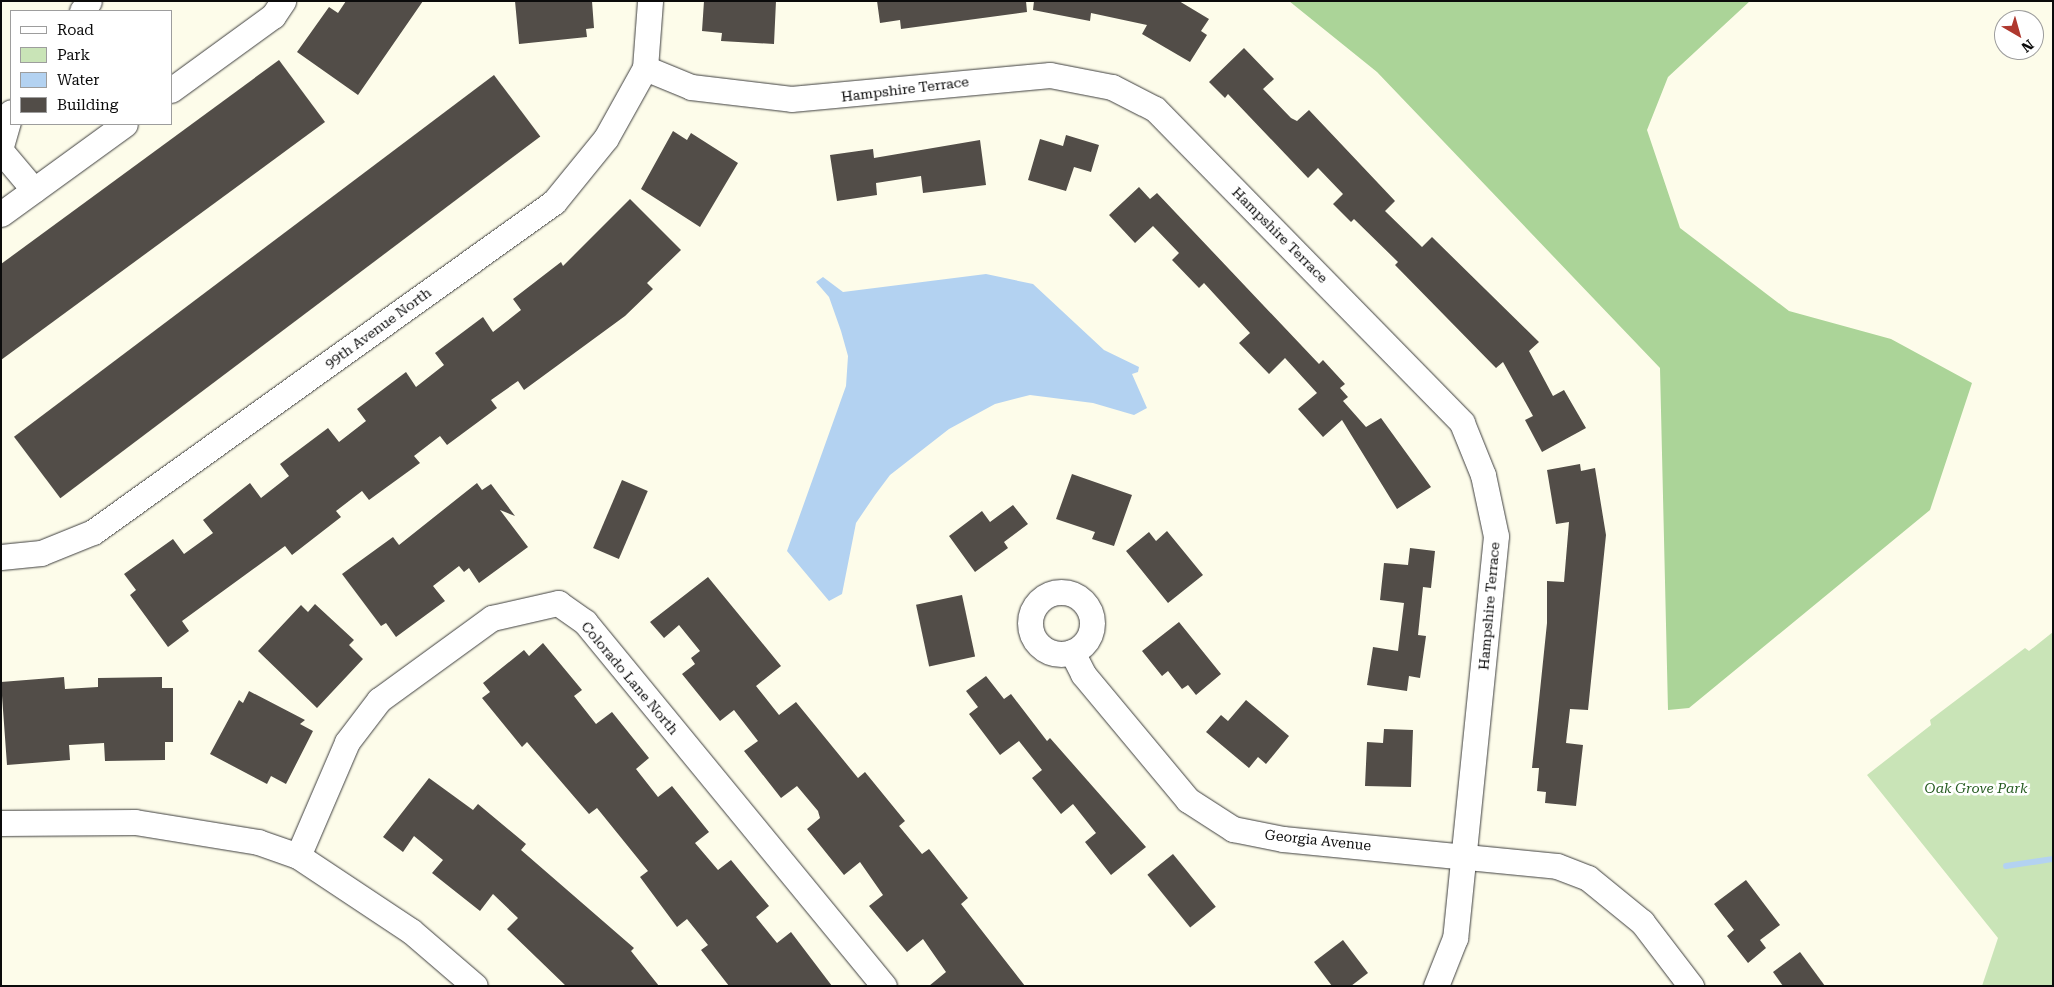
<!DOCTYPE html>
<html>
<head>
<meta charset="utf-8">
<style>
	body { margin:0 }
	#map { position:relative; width:2054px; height:987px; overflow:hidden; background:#fdfcea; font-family:"Roboto Serif",serif }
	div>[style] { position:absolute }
	.green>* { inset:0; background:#c9e4b7 }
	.forest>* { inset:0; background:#abd498 }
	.water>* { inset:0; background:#b3d2f1 }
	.stream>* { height:6px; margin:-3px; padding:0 3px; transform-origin:3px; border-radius:3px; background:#b3d2f1 }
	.building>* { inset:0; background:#524d48; transform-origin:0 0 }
	.roads { filter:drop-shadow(0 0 1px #3e3e3e) drop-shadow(0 0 1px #3e3e3e) }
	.minor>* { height:25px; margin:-12.5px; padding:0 12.5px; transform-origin:12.5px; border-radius:12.5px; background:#fff }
	.minor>.ring { margin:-12.5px; padding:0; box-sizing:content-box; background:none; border:25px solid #fff; border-radius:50% }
	span { translate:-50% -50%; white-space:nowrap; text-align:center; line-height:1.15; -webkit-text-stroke:5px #fff; paint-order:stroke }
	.street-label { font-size:14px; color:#0b0b0b }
	.park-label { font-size:14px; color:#265c21; font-style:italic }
	.frame { position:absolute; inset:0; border:2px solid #0b0b0b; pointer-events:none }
	.legend { position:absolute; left:10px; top:10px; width:162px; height:115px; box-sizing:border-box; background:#fff; border:1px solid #9d9d9d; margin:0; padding:6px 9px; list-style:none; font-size:15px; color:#0b0b0b }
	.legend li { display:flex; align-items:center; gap:10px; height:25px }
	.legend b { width:25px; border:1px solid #9d9d9d }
	.north { position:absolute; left:1994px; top:10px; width:50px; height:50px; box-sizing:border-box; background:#fff; border:1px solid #9d9d9d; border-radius:50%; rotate:142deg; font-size:14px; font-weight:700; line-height:20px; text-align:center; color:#0b0b0b }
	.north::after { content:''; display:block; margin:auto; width:18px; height:22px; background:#af382e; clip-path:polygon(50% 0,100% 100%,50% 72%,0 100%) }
</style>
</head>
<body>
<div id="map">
	<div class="green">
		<i style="clip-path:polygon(2053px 632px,2053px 986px,1982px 986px,1998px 938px,1867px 775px,1931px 725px,1930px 720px,2025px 648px,2029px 651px)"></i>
	</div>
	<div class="forest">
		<i style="clip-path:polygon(1289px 1px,1750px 1px,1668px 77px,1647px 130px,1680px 228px,1789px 311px,1891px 339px,1972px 383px,1930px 510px,1689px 708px,1668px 710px,1660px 368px,1377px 72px)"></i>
	</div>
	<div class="water">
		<i style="clip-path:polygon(986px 274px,1033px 284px,1104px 350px,1139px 367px,1138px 372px,1132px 374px,1147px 408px,1134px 415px,1093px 403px,1030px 395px,995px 404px,949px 429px,890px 475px,875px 495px,856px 523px,842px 594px,829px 601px,787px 551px,846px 386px,848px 356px,841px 331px,829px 297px,816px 282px,823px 277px,843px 292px)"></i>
	</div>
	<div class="stream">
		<i style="left:2006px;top:866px;width:48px;rotate:-8.5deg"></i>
	</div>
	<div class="building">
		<i style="clip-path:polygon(346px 1px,423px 1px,358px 95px,297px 52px,329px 7px,338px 13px)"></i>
		<i style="clip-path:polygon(515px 1px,592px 1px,594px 28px,586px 29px,587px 37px,519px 44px)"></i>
		<i style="clip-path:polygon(704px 1px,776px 1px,774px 44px,721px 41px,722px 33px,702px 31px)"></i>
		<i style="clip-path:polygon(877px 1px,1026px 1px,1027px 12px,901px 29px,900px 20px,880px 23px)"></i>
		<i style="clip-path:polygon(1034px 1px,1179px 1px,1209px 19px,1201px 31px,1207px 35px,1190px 62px,1142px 34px,1147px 25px,1091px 13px,1090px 21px,1033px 10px)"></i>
		<i style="clip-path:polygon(1244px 48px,1274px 79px,1263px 89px,1291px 118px,1297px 121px,1309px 110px,1395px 201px,1385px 211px,1422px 247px,1432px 237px,1539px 342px,1529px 351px,1553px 396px,1564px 390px,1586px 428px,1542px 452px,1525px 420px,1533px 416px,1503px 362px,1496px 368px,1395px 265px,1398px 262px,1354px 219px,1351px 222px,1333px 204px,1343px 194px,1318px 168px,1308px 178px,1228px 94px,1225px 98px,1209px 82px)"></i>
		<i style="clip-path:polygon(279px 60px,325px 122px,1px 360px,1px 264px)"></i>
		<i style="left:494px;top:75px;width:77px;height:601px;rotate:53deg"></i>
		<i style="clip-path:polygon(673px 131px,687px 140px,691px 133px,738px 163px,700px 227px,641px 189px)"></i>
		<i style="clip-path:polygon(1066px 135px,1099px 145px,1091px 172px,1074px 167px,1066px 191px,1028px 180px,1040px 139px,1063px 146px)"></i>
		<i style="clip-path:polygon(980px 140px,986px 185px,923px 193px,921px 176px,876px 183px,877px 195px,837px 201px,830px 155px,873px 149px,874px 158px)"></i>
		<i style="clip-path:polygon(1139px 187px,1150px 199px,1157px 193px,1319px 364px,1323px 360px,1345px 384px,1340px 388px,1348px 397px,1343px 401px,1366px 427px,1381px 418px,1431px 487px,1397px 509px,1342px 420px,1323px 437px,1298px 409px,1317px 393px,1285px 358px,1269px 374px,1239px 343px,1250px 333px,1204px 283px,1199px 288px,1172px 260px,1179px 253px,1153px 226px,1135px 243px,1109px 215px)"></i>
		<i style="clip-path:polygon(630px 199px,681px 250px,647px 283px,653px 289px,625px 316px,524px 390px,518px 381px,491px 400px,497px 408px,447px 445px,440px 436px,414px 456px,420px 463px,369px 500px,362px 491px,336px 511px,341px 517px,292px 555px,285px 546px,208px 602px,182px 621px,189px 631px,168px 647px,130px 595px,136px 590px,124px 574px,173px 539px,184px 554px,213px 533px,203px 520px,250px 483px,261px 498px,289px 476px,280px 464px,328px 428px,339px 442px,366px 421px,357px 409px,406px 372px,416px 387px,444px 365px,435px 353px,483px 317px,493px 332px,521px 310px,513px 299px,561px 262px,563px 266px)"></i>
		<i style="clip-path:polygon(1580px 464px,1581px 471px,1595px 468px,1606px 535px,1588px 710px,1570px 709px,1566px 743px,1583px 745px,1576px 806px,1545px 803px,1546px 792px,1537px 791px,1539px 768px,1532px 768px,1547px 623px,1547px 581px,1564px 582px,1569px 522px,1556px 524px,1547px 470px)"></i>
		<i style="clip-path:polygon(1072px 474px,1132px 495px,1114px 546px,1092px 539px,1095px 532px,1056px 519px)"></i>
		<i style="left:622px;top:480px;width:28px;height:74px;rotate:23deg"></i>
		<i style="clip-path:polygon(477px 483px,482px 490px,491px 484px,515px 516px,500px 510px,528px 547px,479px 583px,469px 568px,464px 572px,459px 566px,433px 586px,445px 601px,396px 637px,386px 623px,381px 626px,342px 574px,393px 537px,399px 545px)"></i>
		<i style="clip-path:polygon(1013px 505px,1028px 524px,1004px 542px,1008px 548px,975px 572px,949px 536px,982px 511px,990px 522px)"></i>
		<i style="clip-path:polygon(1167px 531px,1203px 575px,1168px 603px,1126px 551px,1149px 532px,1156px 541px)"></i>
		<i style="clip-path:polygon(1410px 548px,1435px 551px,1431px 588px,1423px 587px,1418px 635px,1426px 636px,1420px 678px,1409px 676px,1407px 691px,1367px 685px,1373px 647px,1398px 651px,1404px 603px,1380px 600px,1384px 563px,1408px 565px)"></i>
		<i style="clip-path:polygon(708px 577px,781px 666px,756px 686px,779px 715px,796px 702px,858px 778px,865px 772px,905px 821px,899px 826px,922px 854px,929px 849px,968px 898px,961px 904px,1025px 986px,929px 986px,946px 972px,923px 939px,907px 952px,869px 906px,883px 895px,860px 862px,844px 875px,807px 829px,820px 818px,818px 811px,797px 786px,781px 798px,744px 751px,758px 741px,734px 710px,720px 721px,682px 674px,695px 664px,691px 658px,700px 651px,679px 625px,664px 638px,650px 622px)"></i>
		<i style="left:962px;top:595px;width:63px;height:47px;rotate:78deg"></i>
		<i style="clip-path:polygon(315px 604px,354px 640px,349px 645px,363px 659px,317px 708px,258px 651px,301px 605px,308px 612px)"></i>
		<i style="clip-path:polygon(1179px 622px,1221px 674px,1196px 695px,1188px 685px,1182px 689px,1168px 671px,1162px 676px,1142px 651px)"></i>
		<i style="clip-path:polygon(543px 643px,582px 690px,574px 696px,596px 724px,612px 712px,649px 758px,636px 769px,658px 797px,672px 786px,709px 832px,695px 843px,718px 870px,731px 860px,769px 906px,756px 917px,777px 943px,791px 932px,832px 986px,729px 986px,701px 950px,708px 945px,687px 919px,677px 927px,640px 877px,648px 871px,597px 808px,589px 814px,527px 742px,522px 747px,482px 698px,490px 692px,483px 683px,524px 650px,529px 656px)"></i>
		<i style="clip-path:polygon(986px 676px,1004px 699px,1011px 694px,1047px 741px,1050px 738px,1146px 847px,1111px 875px,1085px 842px,1096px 833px,1073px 804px,1061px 814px,1032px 778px,1042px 770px,1019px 741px,1000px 755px,969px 714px,978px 707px,966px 691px)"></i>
		<i style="clip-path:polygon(64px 677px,65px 689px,98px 687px,98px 678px,162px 677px,162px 688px,173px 688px,173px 742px,165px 742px,165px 760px,105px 761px,104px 743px,69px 745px,70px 760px,7px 765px,1px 682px)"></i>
		<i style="clip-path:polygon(249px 691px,305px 720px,300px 724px,313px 731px,286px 784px,271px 776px,267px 784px,210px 754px,239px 700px,243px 703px)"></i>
		<i style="clip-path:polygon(1246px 700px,1289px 736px,1266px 764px,1258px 757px,1249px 768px,1206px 732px,1221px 715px,1228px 721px)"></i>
		<i style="clip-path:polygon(1384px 729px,1413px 730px,1411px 787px,1365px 786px,1367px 742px,1383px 743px)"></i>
		<i style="clip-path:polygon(429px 778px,473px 810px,478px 804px,526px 844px,521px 850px,634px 948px,631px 951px,659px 986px,566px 986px,507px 929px,518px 918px,493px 894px,480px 911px,432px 873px,443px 860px,414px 836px,403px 852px,383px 837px)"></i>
		<i style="left:1173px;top:854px;width:68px;height:33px;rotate:51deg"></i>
		<i style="clip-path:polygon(1746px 880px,1780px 925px,1760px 940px,1766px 948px,1748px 963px,1727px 936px,1734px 930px,1714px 904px)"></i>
		<i style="clip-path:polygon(1343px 940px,1368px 973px,1351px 986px,1332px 986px,1314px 962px)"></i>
		<i style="clip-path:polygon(1800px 952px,1825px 986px,1783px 986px,1773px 972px)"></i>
	</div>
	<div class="roads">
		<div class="minor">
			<i style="left:82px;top:11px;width:12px;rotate:-55deg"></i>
			<i style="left:645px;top:68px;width:50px;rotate:22.4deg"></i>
			<i style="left:691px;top:87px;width:101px;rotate:6.8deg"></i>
			<i style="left:791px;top:99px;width:260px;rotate:-5.3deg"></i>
			<i style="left:1050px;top:75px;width:63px;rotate:11deg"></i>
			<i style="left:1112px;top:87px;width:48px;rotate:27.1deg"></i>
			<i style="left:1155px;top:109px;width:439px;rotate:45.6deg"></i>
			<i style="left:1462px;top:423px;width:56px;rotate:68deg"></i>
			<i style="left:1483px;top:475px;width:62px;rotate:78deg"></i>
			<i style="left:1496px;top:536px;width:404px;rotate:95.8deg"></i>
			<i style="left:1455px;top:938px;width:52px;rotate:111.6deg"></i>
			<i style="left:171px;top:90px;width:126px;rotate:-36deg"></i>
			<i style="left:273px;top:16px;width:18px;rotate:-56deg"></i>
			<i style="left:1px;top:146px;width:35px;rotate:-74deg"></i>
			<i style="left:1px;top:151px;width:51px;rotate:49.8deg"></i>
			<i style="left:1px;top:214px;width:153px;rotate:-36deg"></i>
			<i style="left:1px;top:557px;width:40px;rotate:-5.7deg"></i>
			<i style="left:41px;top:553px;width:56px;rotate:-22deg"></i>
			<i style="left:93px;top:532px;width:567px;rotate:-35.6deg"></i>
			<i style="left:554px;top:202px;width:82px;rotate:-50.9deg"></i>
			<i style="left:606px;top:138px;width:80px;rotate:-60.9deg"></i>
			<i style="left:645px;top:68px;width:67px;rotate:-85.7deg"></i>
			<i class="ring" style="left:1030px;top:592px;width:37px;height:37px"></i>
			<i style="left:1072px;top:652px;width:25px;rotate:63deg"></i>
			<i style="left:1083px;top:674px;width:164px;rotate:50.2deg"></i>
			<i style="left:1188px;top:800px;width:54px;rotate:32.8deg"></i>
			<i style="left:1233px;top:829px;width:51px;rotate:11.3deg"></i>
			<i style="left:1283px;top:839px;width:275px;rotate:5.6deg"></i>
			<i style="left:1557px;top:866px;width:33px;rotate:21deg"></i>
			<i style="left:1588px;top:878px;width:70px;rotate:39.2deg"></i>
			<i style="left:1642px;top:922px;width:81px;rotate:52.6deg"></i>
			<i style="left:1px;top:823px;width:134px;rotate:-0.4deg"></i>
			<i style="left:135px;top:822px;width:125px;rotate:9.2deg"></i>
			<i style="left:258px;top:842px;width:42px;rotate:19.3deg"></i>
			<i style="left:298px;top:856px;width:136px;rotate:33.6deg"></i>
			<i style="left:411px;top:931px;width:84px;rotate:40.7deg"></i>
			<i style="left:298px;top:856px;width:124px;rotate:-66.7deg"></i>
			<i style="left:347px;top:742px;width:53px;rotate:-52.7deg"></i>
			<i style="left:379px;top:700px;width:140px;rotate:-36deg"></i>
			<i style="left:492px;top:618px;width:68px;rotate:-12.8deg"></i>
			<i style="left:558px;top:603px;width:33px;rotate:35deg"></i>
			<i style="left:585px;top:622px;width:471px;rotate:50.6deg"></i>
		</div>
	</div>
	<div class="street-label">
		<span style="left:905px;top:89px;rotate:-7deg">Hampshire Terrace</span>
		<span style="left:1280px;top:235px;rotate:45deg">Hampshire Terrace</span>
		<span style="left:378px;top:328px;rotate:-36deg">99th Avenue North</span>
		<span style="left:1489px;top:606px;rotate:-85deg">Hampshire Terrace</span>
		<span style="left:630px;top:678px;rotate:50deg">Colorado Lane North</span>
		<span style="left:1318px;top:840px;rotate:6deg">Georgia Avenue</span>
	</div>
	<div class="park-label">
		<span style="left:1976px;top:788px">Oak Grove Park</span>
	</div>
	<div class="frame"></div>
	<ul class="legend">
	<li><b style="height:6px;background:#fff"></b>Road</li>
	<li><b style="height:14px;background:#c9e4b7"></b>Park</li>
	<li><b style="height:14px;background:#b3d2f1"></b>Water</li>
	<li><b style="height:14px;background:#524d48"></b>Building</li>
	</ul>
	<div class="north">N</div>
</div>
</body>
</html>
